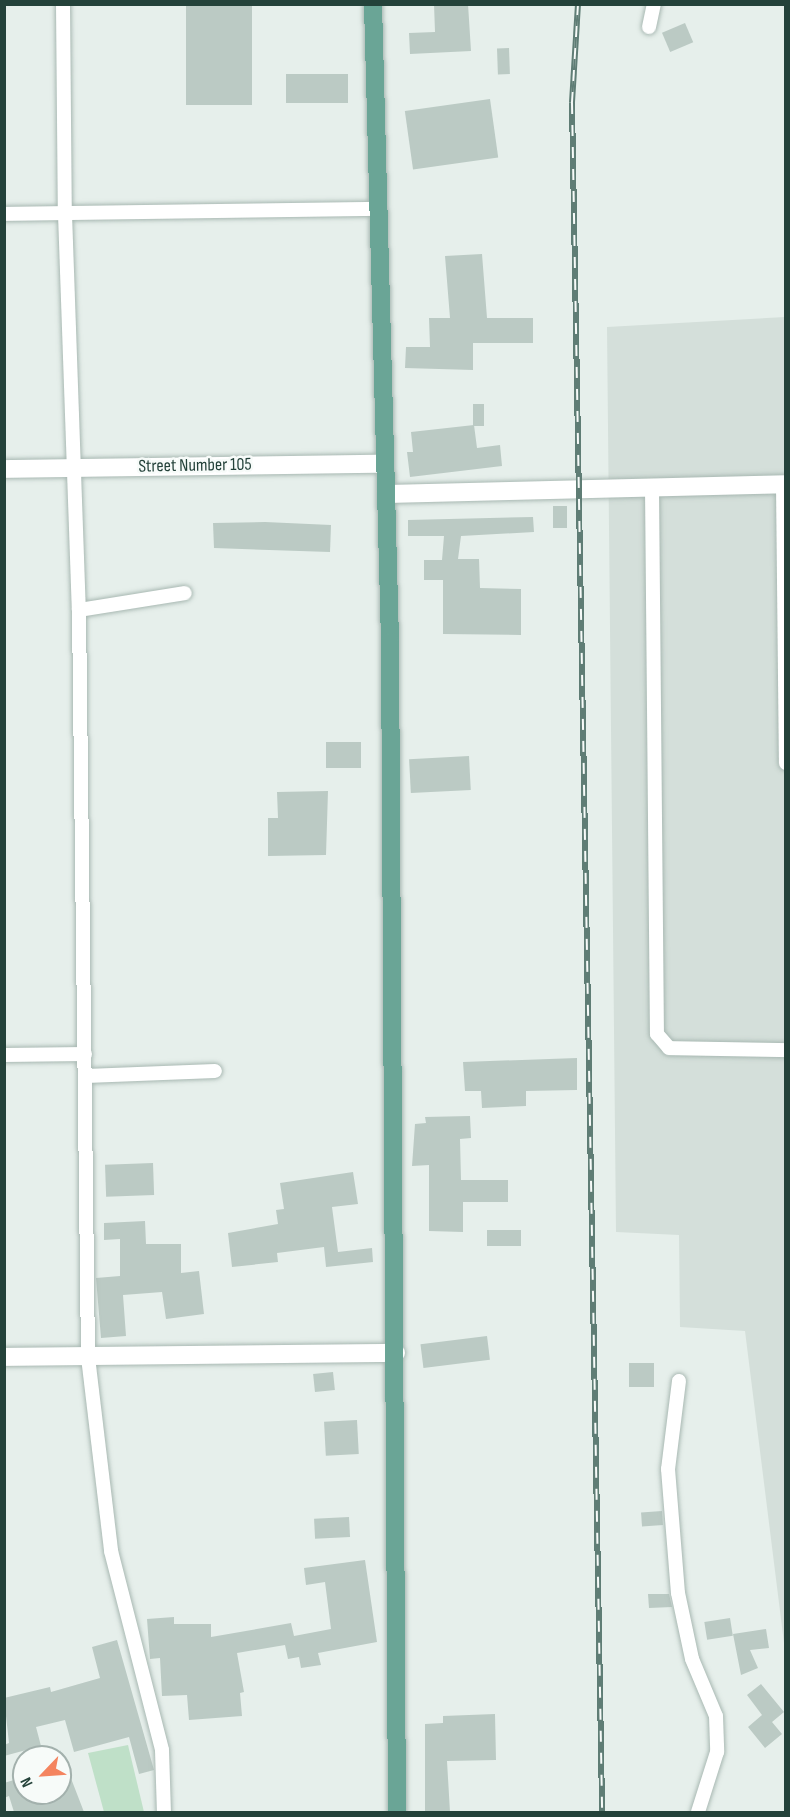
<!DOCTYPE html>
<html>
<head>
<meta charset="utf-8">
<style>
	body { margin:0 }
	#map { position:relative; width:790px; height:1817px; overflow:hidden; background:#e6efeb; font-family:"Sofia Sans Condensed",sans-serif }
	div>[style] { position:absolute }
	.built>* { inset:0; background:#d4dfda }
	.green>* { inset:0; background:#bfe0c8 }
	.building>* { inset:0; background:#bbcac4; transform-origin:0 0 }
	.roads { filter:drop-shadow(0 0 2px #a8b8b2) drop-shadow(0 0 2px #a8b8b2) }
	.street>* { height:14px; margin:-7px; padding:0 7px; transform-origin:7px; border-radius:7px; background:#fff }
	.secondary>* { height:18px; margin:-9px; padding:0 9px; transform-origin:9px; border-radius:9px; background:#fff }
	.primary>* { height:18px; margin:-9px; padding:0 9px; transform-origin:9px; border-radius:9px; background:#6aa596 }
	.rail>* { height:6px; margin-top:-3px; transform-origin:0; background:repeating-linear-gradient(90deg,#f7fbf9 0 11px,#5f7d75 0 22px); box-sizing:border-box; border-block:2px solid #5f7d75 }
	span { translate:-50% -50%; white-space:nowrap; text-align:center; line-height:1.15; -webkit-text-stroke:5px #f7fbf9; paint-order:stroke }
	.street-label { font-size:18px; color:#24423a }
	.frame { position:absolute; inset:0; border:6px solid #24423a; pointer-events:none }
	.north { position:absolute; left:12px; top:1745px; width:60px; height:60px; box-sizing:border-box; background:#f7fbf9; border:2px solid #a3b1ad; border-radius:50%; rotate:245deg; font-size:16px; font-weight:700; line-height:24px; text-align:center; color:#24423a }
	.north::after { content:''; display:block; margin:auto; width:21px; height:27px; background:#f4845f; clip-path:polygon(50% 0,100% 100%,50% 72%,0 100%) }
</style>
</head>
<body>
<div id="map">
	<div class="built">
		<i style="clip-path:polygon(785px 317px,785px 1651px,745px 1331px,680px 1327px,679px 1235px,616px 1232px,607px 327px)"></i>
	</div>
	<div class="green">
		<i style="clip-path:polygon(128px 1745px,144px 1812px,104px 1812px,88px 1753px)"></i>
	</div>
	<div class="building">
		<i style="left:186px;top:4px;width:66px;height:101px"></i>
		<i style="clip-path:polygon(434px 4px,468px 4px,471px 51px,410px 54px,409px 33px,435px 32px)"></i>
		<i style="left:685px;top:23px;width:21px;height:25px;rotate:67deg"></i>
		<i style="left:509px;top:48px;width:26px;height:12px;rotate:88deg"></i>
		<i style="left:286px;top:74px;width:62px;height:29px"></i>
		<i style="left:490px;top:99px;width:59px;height:86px;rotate:82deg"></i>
		<i style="clip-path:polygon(482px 254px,487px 318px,533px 318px,533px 343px,473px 343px,473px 370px,405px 368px,406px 347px,430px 347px,429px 318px,450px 318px,445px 256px)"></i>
		<i style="left:473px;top:404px;width:11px;height:22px"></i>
		<i style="clip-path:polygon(474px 425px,477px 448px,500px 445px,502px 466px,410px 477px,407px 452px,413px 452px,411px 432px)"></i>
		<i style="left:553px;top:506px;width:14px;height:22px"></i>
		<i style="clip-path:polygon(533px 517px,534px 532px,461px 536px,458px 559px,479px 559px,480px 588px,521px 589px,521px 635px,443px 634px,443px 580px,424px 580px,424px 560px,442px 560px,444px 536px,408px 536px,408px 520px)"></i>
		<i style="clip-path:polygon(265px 522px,331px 525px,330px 552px,214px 548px,213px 523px)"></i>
		<i style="left:326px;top:742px;width:35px;height:26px"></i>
		<i style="left:469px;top:756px;width:34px;height:60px;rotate:87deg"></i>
		<i style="clip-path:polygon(328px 791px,326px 855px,268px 856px,268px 818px,278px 818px,277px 792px)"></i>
		<i style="clip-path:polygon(577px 1058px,577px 1090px,526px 1091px,526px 1106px,482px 1108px,481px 1091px,465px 1091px,463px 1062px)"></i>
		<i style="clip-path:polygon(470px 1116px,471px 1138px,460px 1139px,461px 1180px,508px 1180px,508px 1202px,463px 1202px,463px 1232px,429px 1231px,429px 1165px,412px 1166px,415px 1124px,426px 1123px,425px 1117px)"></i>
		<i style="left:153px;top:1163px;width:32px;height:48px;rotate:88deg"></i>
		<i style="clip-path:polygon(353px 1172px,358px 1204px,332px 1207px,338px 1252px,372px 1248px,373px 1262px,326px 1267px,324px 1247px,277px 1253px,278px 1262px,232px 1267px,228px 1233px,278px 1224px,276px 1210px,284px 1209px,280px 1183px)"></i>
		<i style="clip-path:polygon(145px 1221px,146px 1244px,181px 1244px,181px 1273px,199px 1271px,204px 1314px,166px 1319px,162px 1292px,123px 1295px,126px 1336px,101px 1338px,96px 1278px,120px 1276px,120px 1239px,104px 1240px,104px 1223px)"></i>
		<i style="left:521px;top:1230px;width:16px;height:34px;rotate:90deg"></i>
		<i style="left:487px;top:1336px;width:24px;height:67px;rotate:83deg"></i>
		<i style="left:629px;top:1363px;width:25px;height:24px"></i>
		<i style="left:333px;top:1372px;width:18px;height:20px;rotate:84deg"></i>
		<i style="left:357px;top:1420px;width:34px;height:33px;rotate:87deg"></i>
		<i style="left:662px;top:1511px;width:14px;height:21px;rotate:86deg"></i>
		<i style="left:349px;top:1517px;width:20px;height:35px;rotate:87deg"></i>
		<i style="clip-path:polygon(365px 1560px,377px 1642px,318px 1653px,321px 1665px,301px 1668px,299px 1657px,288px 1659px,285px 1645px,237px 1653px,244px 1692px,240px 1693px,242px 1716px,189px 1720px,187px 1695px,162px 1696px,160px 1658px,150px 1659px,147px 1619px,174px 1617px,174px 1624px,211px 1624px,211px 1637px,291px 1623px,294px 1636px,331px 1629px,325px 1582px,306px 1585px,304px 1568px)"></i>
		<i style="clip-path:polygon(648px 1594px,669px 1594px,672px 1607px,649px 1608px)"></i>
		<i style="left:730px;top:1618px;width:18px;height:26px;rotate:81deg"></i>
		<i style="clip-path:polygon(766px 1629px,769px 1648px,750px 1650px,758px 1668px,741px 1675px,733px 1634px)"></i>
		<i style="clip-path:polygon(117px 1640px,154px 1770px,139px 1774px,129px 1737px,74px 1752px,65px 1720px,36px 1727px,41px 1746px,4px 1756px,4px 1745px,9px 1743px,4px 1698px,50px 1687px,51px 1692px,100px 1678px,92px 1647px)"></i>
		<i style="clip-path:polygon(761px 1684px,784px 1712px,772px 1722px,782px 1734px,765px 1748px,748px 1727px,762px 1715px,747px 1695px)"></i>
		<i style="clip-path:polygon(495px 1714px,496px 1760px,447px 1761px,450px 1812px,425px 1812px,425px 1724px,443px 1723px,443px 1716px)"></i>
		<i style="clip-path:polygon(60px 1750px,84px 1812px,14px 1812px,9px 1796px,4px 1798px,4px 1783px,24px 1777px,24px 1793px,60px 1793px)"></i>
	</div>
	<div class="roads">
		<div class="street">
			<i style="left:63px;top:4px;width:210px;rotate:89.5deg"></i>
			<i style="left:65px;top:214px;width:396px;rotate:88deg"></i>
			<i style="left:79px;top:610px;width:747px;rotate:89.31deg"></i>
			<i style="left:88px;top:1357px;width:195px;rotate:83.2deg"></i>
			<i style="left:111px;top:1551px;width:205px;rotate:75.6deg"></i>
			<i style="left:162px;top:1750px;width:62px;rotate:88.2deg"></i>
			<i style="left:649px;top:27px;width:24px;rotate:-78deg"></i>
			<i style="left:4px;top:214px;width:372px;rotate:-0.8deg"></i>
			<i style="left:783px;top:485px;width:278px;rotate:89.4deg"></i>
			<i style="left:652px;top:488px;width:546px;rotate:89.48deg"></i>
			<i style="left:657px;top:1034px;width:18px;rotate:49deg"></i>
			<i style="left:669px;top:1048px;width:117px;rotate:1deg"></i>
			<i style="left:79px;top:610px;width:107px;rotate:-9.1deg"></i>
			<i style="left:4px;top:1055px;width:81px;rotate:-0.7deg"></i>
			<i style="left:86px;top:1076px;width:129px;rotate:-2.2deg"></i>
			<i style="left:679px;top:1381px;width:89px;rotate:97.1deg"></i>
			<i style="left:668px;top:1469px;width:124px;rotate:85.4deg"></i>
			<i style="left:678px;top:1593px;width:67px;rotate:78deg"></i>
			<i style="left:692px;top:1659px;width:62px;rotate:67.2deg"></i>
			<i style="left:716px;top:1716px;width:36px;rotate:88deg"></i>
			<i style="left:717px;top:1752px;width:63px;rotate:107.6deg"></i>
		</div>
		<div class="secondary">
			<i style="left:4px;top:469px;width:381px;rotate:-0.8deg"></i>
			<i style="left:386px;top:494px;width:400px;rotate:-1.4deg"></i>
			<i style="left:4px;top:1357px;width:392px;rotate:-0.6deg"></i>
		</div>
		<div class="primary">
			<i style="left:373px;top:4px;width:638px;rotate:88.47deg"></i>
			<i style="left:390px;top:642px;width:1170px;rotate:89.66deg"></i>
		</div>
	</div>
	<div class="rail">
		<i style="left:578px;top:4px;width:99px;rotate:93.5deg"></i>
		<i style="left:572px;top:103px;width:1709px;rotate:88.99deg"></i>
	</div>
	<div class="street-label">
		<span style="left:195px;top:466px;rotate:-1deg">Street Number 105</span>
	</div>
	<div class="frame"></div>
	<div class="north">N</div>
</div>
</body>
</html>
